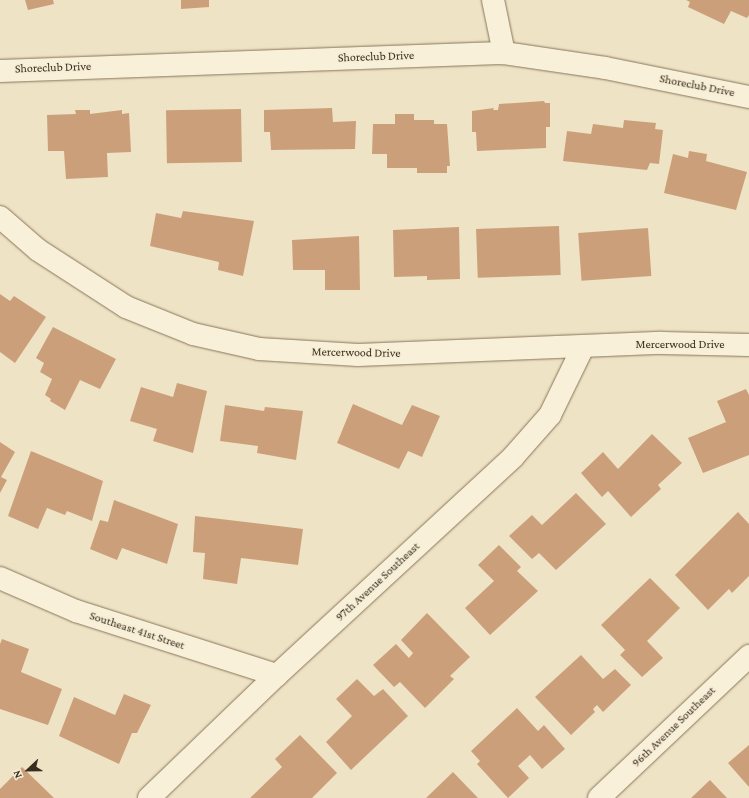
<!DOCTYPE html>
<html>
<head>
<meta charset="utf-8">
<style>
	body { margin:0 }
	#map { position:relative; width:749px; height:798px; overflow:hidden; background:#eee3c5; font-family:"Crimson Pro",serif }
	div>[style] { position:absolute }
	.building>* { inset:0; background:#cc9f7b; transform-origin:0 0 }
	.roads { filter:drop-shadow(0 0 1px #89755b) drop-shadow(0 0 1px #89755b) }
	.minor>* { height:22px; margin:-11px; padding:0 11px; transform-origin:11px; border-radius:11px; background:#f9f0d9 }
	span { translate:-50% -50%; white-space:nowrap; text-align:center; line-height:1.15; -webkit-text-stroke:3px #f6edd5; paint-order:stroke }
	.street-label { font-size:12px; color:#3a2d1f }
	.north { position:absolute; left:8px; top:750px; width:40px; height:40px; -webkit-text-stroke:3px #f6edd5; paint-order:stroke; rotate:248deg; font-size:11px; font-weight:700; line-height:16px; text-align:center; color:#3a2d1f }
	.north::after { content:''; display:block; margin:auto; width:14px; height:18px; background:#3a2d1f; clip-path:polygon(50% 0,100% 100%,50% 72%,0 100%) }
</style>
</head>
<body>
<div id="map">
	<div class="building">
		<i style="clip-path:polygon(25px 0,53px 0,54px 4px,28px 10px)"></i>
		<i style="clip-path:polygon(181px 0,209px 0,209px 7px,181px 9px)"></i>
		<i style="clip-path:polygon(686px 0,749px 0,749px 15px,747px 18px,731px 11px,724px 24px,688px 7px,690px 2px)"></i>
		<i style="clip-path:polygon(544px 101px,545px 103px,550px 103px,550px 127px,546px 127px,546px 148px,477px 151px,476px 132px,472px 132px,472px 111px,494px 108px,493px 110px,498px 110px,499px 104px)"></i>
		<i style="clip-path:polygon(332px 108px,333px 122px,356px 121px,355px 149px,271px 150px,270px 132px,264px 132px,264px 110px)"></i>
		<i style="left:241px;top:109px;width:53px;height:75px;rotate:89deg"></i>
		<i style="clip-path:polygon(75px 110px,90px 110px,90px 114px,122px 110px,122px 114px,129px 113px,131px 152px,107px 153px,108px 177px,66px 179px,64px 151px,48px 151px,47px 115px,76px 114px)"></i>
		<i style="clip-path:polygon(395px 114px,414px 114px,414px 120px,434px 120px,434px 124px,447px 124px,450px 166px,447px 166px,447px 173px,417px 173px,417px 168px,387px 168px,387px 154px,372px 154px,373px 124px,395px 124px)"></i>
		<i style="clip-path:polygon(624px 120px,656px 123px,655px 129px,663px 130px,659px 164px,650px 163px,647px 170px,563px 161px,567px 131px,591px 134px,593px 124px,623px 128px)"></i>
		<i style="clip-path:polygon(689px 151px,707px 154px,706px 161px,747px 172px,736px 210px,664px 193px,673px 154px,688px 158px)"></i>
		<i style="clip-path:polygon(183px 211px,254px 221px,243px 276px,218px 270px,219px 262px,150px 246px,156px 213px,181px 218px)"></i>
		<i style="left:559px;top:226px;width:49px;height:83px;rotate:88deg"></i>
		<i style="clip-path:polygon(459px 227px,460px 279px,427px 280px,427px 276px,394px 277px,393px 230px)"></i>
		<i style="left:648px;top:228px;width:48px;height:70px;rotate:86deg"></i>
		<i style="clip-path:polygon(359px 236px,360px 290px,325px 290px,325px 270px,293px 270px,292px 240px)"></i>
		<i style="clip-path:polygon(0 294px,10px 301px,14px 296px,46px 317px,15px 363px,0 352px)"></i>
		<i style="clip-path:polygon(53px 327px,116px 359px,100px 389px,80px 380px,65px 410px,50px 401px,51px 399px,45px 395px,52px 379px,40px 372px,44px 363px,36px 358px)"></i>
		<i style="clip-path:polygon(177px 383px,207px 391px,193px 453px,153px 441px,157px 429px,130px 421px,141px 387px,173px 397px)"></i>
		<i style="clip-path:polygon(746px 389px,749px 395px,749px 455px,703px 473px,688px 438px,726px 422px,717px 401px)"></i>
		<i style="clip-path:polygon(353px 404px,402px 425px,412px 405px,440px 416px,422px 457px,408px 451px,399px 469px,337px 443px)"></i>
		<i style="clip-path:polygon(225px 405px,264px 411px,265px 407px,303px 411px,296px 460px,257px 453px,258px 446px,220px 441px)"></i>
		<i style="clip-path:polygon(652px 434px,682px 463px,658px 485px,661px 489px,631px 517px,608px 491px,602px 497px,581px 473px,603px 452px,618px 469px)"></i>
		<i style="clip-path:polygon(0 442px,15px 452px,1px 477px,7px 480px,0 493px)"></i>
		<i style="clip-path:polygon(31px 451px,103px 481px,92px 521px,67px 511px,65px 515px,47px 508px,38px 529px,8px 516px)"></i>
		<i style="clip-path:polygon(576px 493px,606px 524px,556px 570px,539px 553px,532px 559px,509px 536px,532px 515px,542px 525px)"></i>
		<i style="clip-path:polygon(114px 500px,178px 524px,167px 564px,122px 548px,117px 560px,90px 549px,100px 520px,108px 522px)"></i>
		<i style="clip-path:polygon(738px 512px,749px 524px,749px 576px,732px 593px,729px 589px,708px 610px,675px 575px)"></i>
		<i style="clip-path:polygon(195px 516px,303px 529px,298px 565px,241px 558px,237px 584px,203px 579px,205px 553px,193px 552px)"></i>
		<i style="clip-path:polygon(499px 545px,521px 567px,517px 571px,538px 591px,490px 635px,465px 608px,494px 581px,478px 565px)"></i>
		<i style="clip-path:polygon(650px 578px,680px 608px,647px 641px,663px 658px,642px 677px,620px 655px,625px 650px,601px 625px)"></i>
		<i style="clip-path:polygon(427px 613px,470px 657px,450px 676px,454px 679px,425px 708px,400px 682px,394px 687px,373px 665px,396px 644px,409px 658px,413px 653px,401px 640px)"></i>
		<i style="clip-path:polygon(2px 639px,29px 649px,21px 672px,62px 689px,48px 725px,0 709px,0 644px)"></i>
		<i style="clip-path:polygon(581px 655px,603px 679px,615px 669px,631px 685px,603px 712px,597px 705px,593px 709px,595px 712px,571px 735px,535px 697px)"></i>
		<i style="clip-path:polygon(357px 679px,374px 696px,383px 689px,408px 716px,351px 770px,326px 742px,352px 716px,336px 699px)"></i>
		<i style="clip-path:polygon(124px 694px,151px 705px,137px 733px,132px 733px,119px 764px,59px 736px,74px 697px,115px 715px)"></i>
		<i style="clip-path:polygon(517px 708px,538px 731px,544px 725px,565px 749px,542px 769px,530px 755px,518px 766px,529px 778px,508px 798px,477px 764px,480px 761px,471px 751px)"></i>
		<i style="clip-path:polygon(300px 735px,337px 773px,312px 798px,250px 798px,282px 767px,275px 759px)"></i>
		<i style="clip-path:polygon(749px 745px,749px 787px,728px 763px)"></i>
		<i style="clip-path:polygon(22px 767px,54px 798px,0 798px,0 789px)"></i>
		<i style="clip-path:polygon(453px 772px,478px 798px,426px 798px)"></i>
		<i style="clip-path:polygon(710px 780px,727px 798px,691px 798px)"></i>
	</div>
	<div class="roads">
		<div class="minor">
			<i style="left:493px;top:0;width:54px;rotate:78.3deg"></i>
			<i style="left:0;top:71px;width:504px;rotate:-2.05deg"></i>
			<i style="left:504px;top:53px;width:102px;rotate:8.4deg"></i>
			<i style="left:605px;top:68px;width:147px;rotate:11.4deg"></i>
			<i style="left:0;top:217px;width:50px;rotate:41deg"></i>
			<i style="left:38px;top:250px;width:105px;rotate:32.9deg"></i>
			<i style="left:126px;top:307px;width:72px;rotate:21.9deg"></i>
			<i style="left:193px;top:334px;width:68px;rotate:12.8deg"></i>
			<i style="left:259px;top:349px;width:99px;rotate:3.5deg"></i>
			<i style="left:358px;top:355px;width:304px;rotate:-2.3deg"></i>
			<i style="left:662px;top:343px;width:87px;rotate:1.3deg"></i>
			<i style="left:0;top:578px;width:83px;rotate:23.5deg"></i>
			<i style="left:76px;top:611px;width:211px;rotate:17.7deg"></i>
			<i style="left:149px;top:798px;width:178px;rotate:-43.9deg"></i>
			<i style="left:277px;top:675px;width:321px;rotate:-42.7deg"></i>
			<i style="left:513px;top:457px;width:56px;rotate:-48.6deg"></i>
			<i style="left:550px;top:415px;width:76px;rotate:-64.1deg"></i>
			<i style="left:599px;top:798px;width:207px;rotate:-43.4deg"></i>
		</div>
	</div>
	<div class="street-label">
		<span style="left:376px;top:57px;rotate:-2deg">Shoreclub Drive</span>
		<span style="left:53px;top:68px;rotate:-2deg">Shoreclub Drive</span>
		<span style="left:697px;top:86px;rotate:11deg">Shoreclub Drive</span>
		<span style="left:680px;top:345px">Mercerwood Drive</span>
		<span style="left:356px;top:353px;rotate:1deg">Mercerwood Drive</span>
		<span style="left:378px;top:582px;rotate:-43deg">97th Avenue Southeast</span>
		<span style="left:137px;top:631px;rotate:18deg">Southeast 41st Street</span>
		<span style="left:674px;top:727px;rotate:-44deg">96th Avenue Southeast</span>
	</div>
	<div class="north">N</div>
</div>
</body>
</html>
